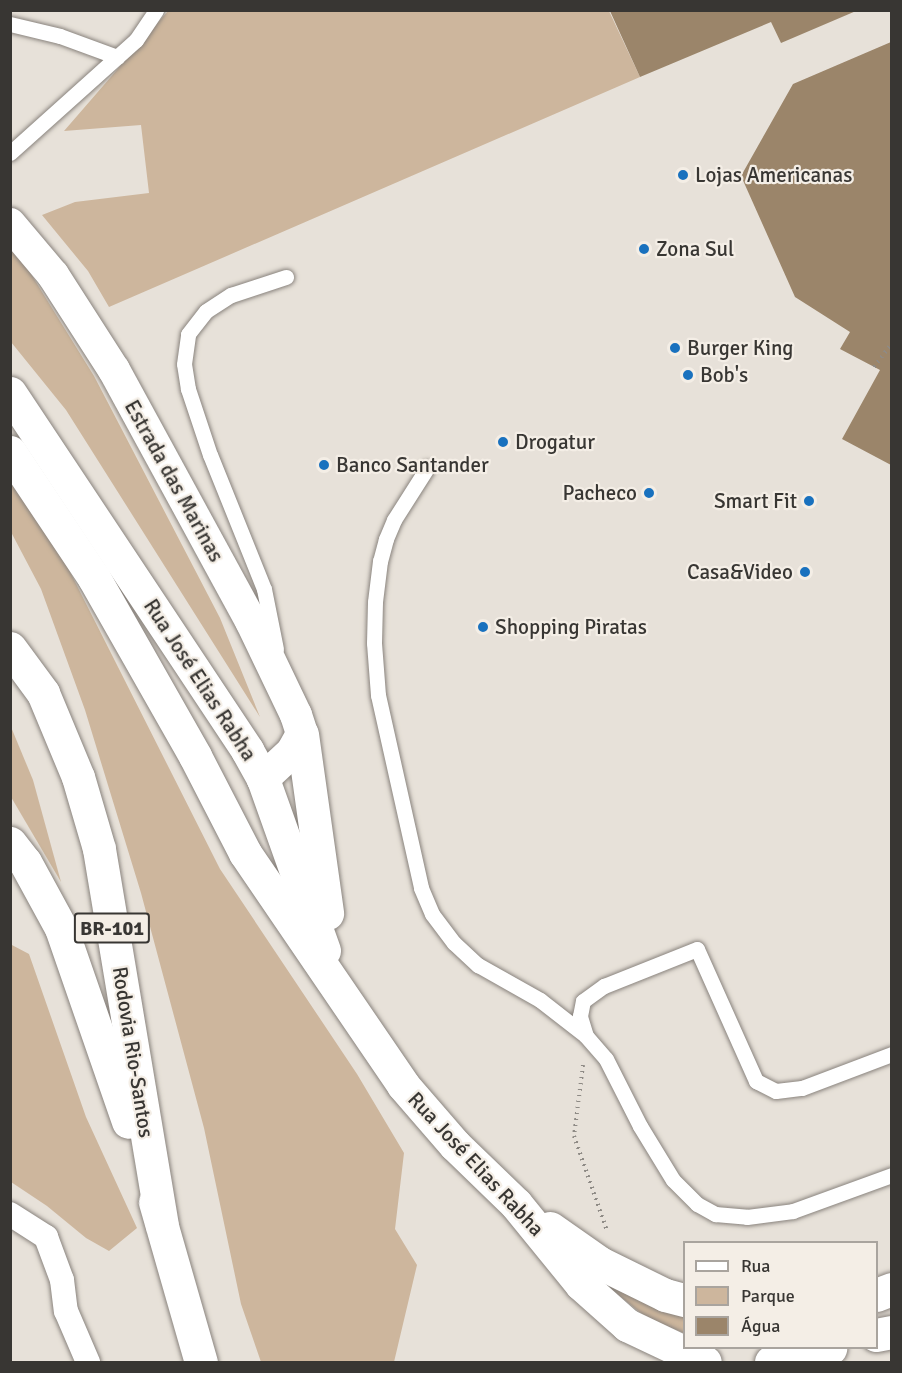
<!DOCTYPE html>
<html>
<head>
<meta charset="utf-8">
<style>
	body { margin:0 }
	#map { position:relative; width:902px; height:1373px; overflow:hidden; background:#e7e1d9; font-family:Signika,sans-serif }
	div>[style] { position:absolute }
	.green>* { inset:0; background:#cdb69d }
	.water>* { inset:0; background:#9b856a }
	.path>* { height:4px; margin-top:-2px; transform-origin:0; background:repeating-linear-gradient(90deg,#8e8a85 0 1.5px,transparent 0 6px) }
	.roads { filter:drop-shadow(0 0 2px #89837d) drop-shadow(0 0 2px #89837d) }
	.service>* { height:15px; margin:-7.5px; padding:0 7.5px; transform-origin:7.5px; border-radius:7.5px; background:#fff }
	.pedestrian>* { height:24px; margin:-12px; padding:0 12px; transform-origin:12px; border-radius:12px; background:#fff }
	.minor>* { height:32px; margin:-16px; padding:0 16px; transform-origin:16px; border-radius:16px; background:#fff }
	.secondary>* { height:33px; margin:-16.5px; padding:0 16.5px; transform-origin:16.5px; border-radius:16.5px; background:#fff }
	.trunk>* { height:33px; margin:-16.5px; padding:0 16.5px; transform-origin:16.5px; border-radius:16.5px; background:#fff }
	.dots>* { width:16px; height:16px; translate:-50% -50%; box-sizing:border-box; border:3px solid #f4eee6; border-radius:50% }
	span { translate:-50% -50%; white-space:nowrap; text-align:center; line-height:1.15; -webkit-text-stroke:4.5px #f4eee6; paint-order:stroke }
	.shield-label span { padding:2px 4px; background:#f4eee6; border:2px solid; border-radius:4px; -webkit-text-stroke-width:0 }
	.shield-label { font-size:20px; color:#383633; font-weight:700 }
	.poi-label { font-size:21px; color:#383633 }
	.left { translate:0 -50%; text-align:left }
	.right { translate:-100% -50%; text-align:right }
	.street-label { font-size:21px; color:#383633 }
	.frame { position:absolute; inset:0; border:12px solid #383633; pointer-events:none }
	.legend { position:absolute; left:683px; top:1241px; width:195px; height:108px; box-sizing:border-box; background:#f4eee6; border:2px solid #a9a49e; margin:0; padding:8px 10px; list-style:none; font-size:18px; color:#383633 }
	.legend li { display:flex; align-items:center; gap:12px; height:30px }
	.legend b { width:30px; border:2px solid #a9a49e }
</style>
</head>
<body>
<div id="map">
	<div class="green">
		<i style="clip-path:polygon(168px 11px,609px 11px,640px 77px,109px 307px,88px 271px,42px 215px,75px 202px,149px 193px,141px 125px,64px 131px)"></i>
		<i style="clip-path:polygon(10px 240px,94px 376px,220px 618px,260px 717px,66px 410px,11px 342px)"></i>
		<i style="clip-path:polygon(10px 481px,66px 564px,220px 869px,357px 1074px,404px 1153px,395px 1229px,417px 1265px,394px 1362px,261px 1362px,241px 1304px,204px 1128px,141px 893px,85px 710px,41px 589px,11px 532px)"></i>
		<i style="clip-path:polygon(11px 727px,33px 780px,61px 882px,11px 797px)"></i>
		<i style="clip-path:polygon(10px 944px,29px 954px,86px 1117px,137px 1228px,109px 1251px,86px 1238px,47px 1206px,11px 1182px)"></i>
		<i style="clip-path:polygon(594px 1275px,652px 1307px,684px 1317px,684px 1333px,647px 1318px)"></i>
	</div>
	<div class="water">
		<i style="clip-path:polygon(610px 11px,609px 11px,856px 11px,781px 43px,771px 22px,640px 77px)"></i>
		<i style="clip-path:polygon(891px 42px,891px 465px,842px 439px,880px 370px,840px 349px,850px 332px,795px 297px,741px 176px,793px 84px)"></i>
	</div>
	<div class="path">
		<i style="left:874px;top:367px;width:30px;rotate:-53deg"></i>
		<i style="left:583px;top:1065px;width:72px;rotate:97.2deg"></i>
		<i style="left:574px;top:1136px;width:101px;rotate:70.8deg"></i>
	</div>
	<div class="roads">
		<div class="service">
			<i style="left:10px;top:24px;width:51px;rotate:13.5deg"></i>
			<i style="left:60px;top:36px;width:61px;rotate:20.2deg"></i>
			<i style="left:10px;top:153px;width:169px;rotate:-41.9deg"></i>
			<i style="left:136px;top:40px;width:36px;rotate:-56deg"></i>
			<i style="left:427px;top:468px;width:62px;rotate:122.4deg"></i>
			<i style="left:394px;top:520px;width:21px;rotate:113deg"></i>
			<i style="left:386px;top:539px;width:23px;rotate:105deg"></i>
			<i style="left:380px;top:561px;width:41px;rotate:97deg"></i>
			<i style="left:375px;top:602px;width:41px;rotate:91.4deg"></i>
			<i style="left:374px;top:643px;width:52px;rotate:85.6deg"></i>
			<i style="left:378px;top:695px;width:198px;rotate:77.4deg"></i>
			<i style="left:421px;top:888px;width:28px;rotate:67deg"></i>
			<i style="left:432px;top:914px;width:36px;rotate:53deg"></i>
			<i style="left:454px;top:943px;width:33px;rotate:43deg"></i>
			<i style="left:478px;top:965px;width:71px;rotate:29.4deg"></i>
			<i style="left:540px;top:1000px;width:58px;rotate:38deg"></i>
			<i style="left:586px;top:1036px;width:30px;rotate:49deg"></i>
			<i style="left:606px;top:1059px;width:75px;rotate:63.1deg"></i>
			<i style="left:640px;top:1126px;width:63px;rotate:58.6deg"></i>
			<i style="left:673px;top:1180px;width:34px;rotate:45deg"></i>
			<i style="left:697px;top:1204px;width:21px;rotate:29deg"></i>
			<i style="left:715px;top:1214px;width:32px;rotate:5deg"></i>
			<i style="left:747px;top:1217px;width:46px;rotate:-7.4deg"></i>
			<i style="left:793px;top:1211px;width:105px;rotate:-20deg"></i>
			<i style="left:276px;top:649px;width:61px;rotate:-101.3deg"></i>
			<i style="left:264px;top:589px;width:144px;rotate:-111.9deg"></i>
			<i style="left:210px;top:455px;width:70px;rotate:-108.4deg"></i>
			<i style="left:188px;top:389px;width:25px;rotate:-99deg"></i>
			<i style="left:184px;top:364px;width:30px;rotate:-82deg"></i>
			<i style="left:188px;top:334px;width:29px;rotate:-52deg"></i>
			<i style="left:206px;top:311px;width:30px;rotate:-33deg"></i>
			<i style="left:231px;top:295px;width:58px;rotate:-18.1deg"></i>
			<i style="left:586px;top:1036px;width:21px;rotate:-107deg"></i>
			<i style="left:580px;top:1016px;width:15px;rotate:-79deg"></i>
			<i style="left:583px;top:1001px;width:26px;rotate:-36deg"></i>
			<i style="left:604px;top:986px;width:100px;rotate:-21.7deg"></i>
			<i style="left:697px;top:949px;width:145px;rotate:65.9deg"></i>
			<i style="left:756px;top:1081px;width:22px;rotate:27deg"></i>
			<i style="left:776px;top:1091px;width:26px;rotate:-7deg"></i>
			<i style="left:802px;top:1088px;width:96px;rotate:-20.7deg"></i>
		</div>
		<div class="pedestrian">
			<i style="left:10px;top:1214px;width:43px;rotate:32.6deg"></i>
			<i style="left:46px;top:1237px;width:46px;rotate:69.6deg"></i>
			<i style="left:62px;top:1280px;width:31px;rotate:83deg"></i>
			<i style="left:66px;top:1311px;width:56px;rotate:66.7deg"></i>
		</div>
		<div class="minor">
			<i style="left:10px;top:224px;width:67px;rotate:49.9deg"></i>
			<i style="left:53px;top:275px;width:113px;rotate:57.3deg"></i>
			<i style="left:114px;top:370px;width:286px;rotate:61.4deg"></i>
			<i style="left:251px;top:621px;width:104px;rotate:64.4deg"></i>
			<i style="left:296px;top:715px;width:20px;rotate:72deg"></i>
			<i style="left:302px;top:734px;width:21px;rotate:119deg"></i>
			<i style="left:292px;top:752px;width:40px;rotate:137deg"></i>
		</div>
		<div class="secondary">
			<i style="left:10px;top:393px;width:429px;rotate:56.4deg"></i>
			<i style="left:247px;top:750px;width:33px;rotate:61deg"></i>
			<i style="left:263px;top:779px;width:182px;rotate:70.4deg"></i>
			<i style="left:10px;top:452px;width:151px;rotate:56.3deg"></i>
			<i style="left:94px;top:578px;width:205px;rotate:60.4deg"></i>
			<i style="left:195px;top:756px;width:109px;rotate:62.7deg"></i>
			<i style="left:245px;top:853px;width:281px;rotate:55.7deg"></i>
			<i style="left:403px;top:1085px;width:79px;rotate:49.1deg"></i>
			<i style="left:455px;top:1145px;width:85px;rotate:44deg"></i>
			<i style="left:516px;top:1204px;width:103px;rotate:50.9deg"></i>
			<i style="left:581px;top:1284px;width:62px;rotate:41.7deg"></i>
			<i style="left:627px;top:1325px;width:86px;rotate:25.4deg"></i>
			<i style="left:302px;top:734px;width:181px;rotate:82deg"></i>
			<i style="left:550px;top:1228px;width:61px;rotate:35deg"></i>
			<i style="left:600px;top:1263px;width:72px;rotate:26.2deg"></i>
			<i style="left:665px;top:1295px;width:20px;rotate:15deg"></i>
			<i style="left:876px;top:1295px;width:17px;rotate:-21deg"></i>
			<i style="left:876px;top:1335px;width:16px;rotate:-11deg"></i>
			<i style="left:771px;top:1362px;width:61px;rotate:-13.3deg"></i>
		</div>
		<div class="trunk">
			<i style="left:10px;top:648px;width:56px;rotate:53.7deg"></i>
			<i style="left:43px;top:693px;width:91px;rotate:67.4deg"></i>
			<i style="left:78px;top:777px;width:75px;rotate:73.7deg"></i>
			<i style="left:99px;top:849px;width:380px;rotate:80.5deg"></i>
			<i style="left:10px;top:843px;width:24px;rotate:52deg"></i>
			<i style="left:25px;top:862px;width:75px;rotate:61.4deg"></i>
			<i style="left:61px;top:928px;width:205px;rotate:70.9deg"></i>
			<i style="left:155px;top:1202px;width:166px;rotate:74deg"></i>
		</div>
	</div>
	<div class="dots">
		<i style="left:683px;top:175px;background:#1971be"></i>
		<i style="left:644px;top:249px;background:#1971be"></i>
		<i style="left:675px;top:348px;background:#1971be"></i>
		<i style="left:688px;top:375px;background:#1971be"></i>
		<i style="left:503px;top:442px;background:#1971be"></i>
		<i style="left:324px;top:465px;background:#1971be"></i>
		<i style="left:649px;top:493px;background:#1971be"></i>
		<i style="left:809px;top:501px;background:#1971be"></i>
		<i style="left:805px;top:572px;background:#1971be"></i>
		<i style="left:483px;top:627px;background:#1971be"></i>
	</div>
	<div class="shield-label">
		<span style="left:112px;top:928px">BR-101</span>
	</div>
	<div class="poi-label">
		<span class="left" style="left:695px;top:175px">Lojas Americanas</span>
		<span class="left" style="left:656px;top:249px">Zona Sul</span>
		<span class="left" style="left:687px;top:348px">Burger King</span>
		<span class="left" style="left:700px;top:375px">Bob's</span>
		<span class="left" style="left:515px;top:442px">Drogatur</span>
		<span class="left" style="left:336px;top:465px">Banco Santander</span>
		<span class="right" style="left:637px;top:493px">Pacheco</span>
		<span class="right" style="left:797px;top:501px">Smart Fit</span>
		<span class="right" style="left:793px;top:572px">Casa&amp;Video</span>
		<span class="left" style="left:495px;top:627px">Shopping Piratas</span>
	</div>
	<div class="street-label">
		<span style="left:174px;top:481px;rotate:61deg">Estrada das Marinas</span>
		<span style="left:200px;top:680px;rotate:57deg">Rua José Elias Rabha</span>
		<span style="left:133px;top:1052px;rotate:81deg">Rodovia Rio-Santos</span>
		<span style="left:476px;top:1164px;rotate:47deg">Rua José Elias Rabha</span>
	</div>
	<div class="frame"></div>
	<ul class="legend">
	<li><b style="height:8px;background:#fff"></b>Rua</li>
	<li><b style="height:16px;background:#cdb69d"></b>Parque</li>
	<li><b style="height:16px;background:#9b856a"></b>Água</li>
	</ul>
</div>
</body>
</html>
